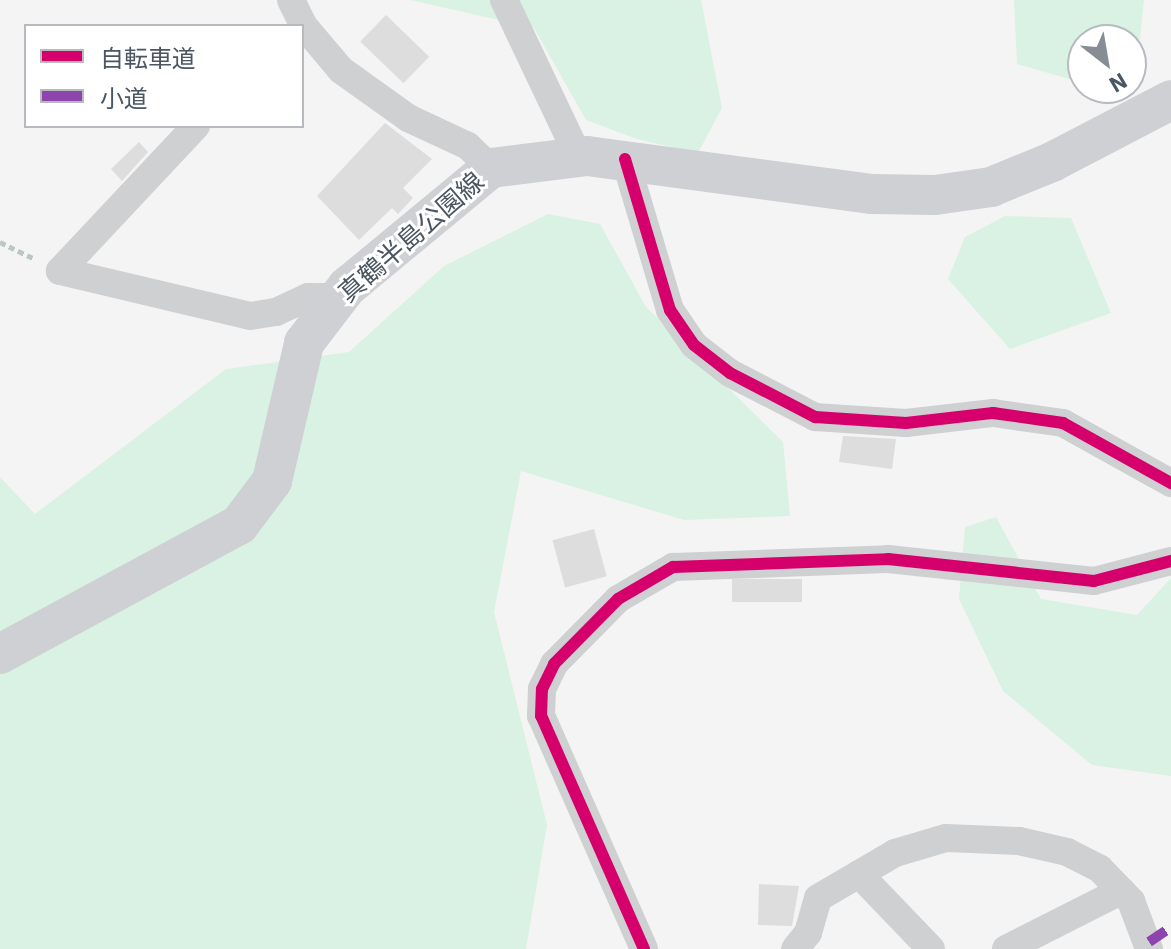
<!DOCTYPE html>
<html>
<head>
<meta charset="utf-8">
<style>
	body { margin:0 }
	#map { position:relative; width:1171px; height:949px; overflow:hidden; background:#f4f4f4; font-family:"IBM Plex Sans","Noto Sans JP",sans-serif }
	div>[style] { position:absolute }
	.green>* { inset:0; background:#d9f2e3 }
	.building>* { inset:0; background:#ddddde; transform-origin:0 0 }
	.path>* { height:5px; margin-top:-2.5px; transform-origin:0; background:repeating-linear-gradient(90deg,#bcc7c4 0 6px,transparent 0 10px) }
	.minor>* { height:28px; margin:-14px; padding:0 14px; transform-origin:14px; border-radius:14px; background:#ced0d2 }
	.secondary>* { height:40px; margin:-20px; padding:0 20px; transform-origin:20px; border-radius:20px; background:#ced0d4 }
	.quiet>* { height:10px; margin-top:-5px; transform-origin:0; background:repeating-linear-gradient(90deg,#8e44ad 0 20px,transparent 0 30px) }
	.cycleway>* { height:12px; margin:-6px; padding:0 6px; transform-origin:6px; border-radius:6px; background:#d6006c }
	span { translate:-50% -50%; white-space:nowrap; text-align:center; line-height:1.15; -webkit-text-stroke:6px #fff; paint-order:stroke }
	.street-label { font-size:26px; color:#4a5661 }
	.legend { position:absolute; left:24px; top:24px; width:280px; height:104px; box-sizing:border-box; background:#fff; border:2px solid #b7bbc0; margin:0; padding:10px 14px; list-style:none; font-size:24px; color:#4a5661 }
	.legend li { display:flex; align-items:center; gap:16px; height:40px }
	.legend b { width:40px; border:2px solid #b7bbc0 }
	.north { position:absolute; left:1067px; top:24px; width:80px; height:80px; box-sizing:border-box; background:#fff; border:2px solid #b7bbc0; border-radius:50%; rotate:149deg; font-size:22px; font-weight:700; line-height:32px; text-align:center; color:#4a5661 }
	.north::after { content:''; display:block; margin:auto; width:28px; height:36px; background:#868d94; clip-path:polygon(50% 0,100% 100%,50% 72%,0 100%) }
</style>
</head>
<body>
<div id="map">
	<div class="green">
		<i style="clip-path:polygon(410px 0,701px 0,722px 108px,698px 153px,637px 139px,586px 120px,534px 28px)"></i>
		<i style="clip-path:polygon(1014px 0,1144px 0,1138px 57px,1131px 63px,1131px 40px,1083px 40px,1083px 83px,1017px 64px)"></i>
		<i style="clip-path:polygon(548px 214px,600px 224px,646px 307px,783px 442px,790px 516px,684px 520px,521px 471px,494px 612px,547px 825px,526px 949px,0 949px,0 477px,35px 514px,226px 369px,349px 352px,444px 266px)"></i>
		<i style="clip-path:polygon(1005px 216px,1071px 218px,1111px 313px,1010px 349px,948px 279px,965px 237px)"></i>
		<i style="clip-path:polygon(996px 517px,1041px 599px,1137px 615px,1171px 578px,1171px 776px,1092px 765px,1003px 691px,959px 599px,965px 527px)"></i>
	</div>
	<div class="building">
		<i style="left:386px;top:15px;width:60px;height:37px;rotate:44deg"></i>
		<i style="clip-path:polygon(385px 123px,432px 159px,403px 188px,413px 198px,398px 214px,392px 208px,359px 240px,317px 196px)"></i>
		<i style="clip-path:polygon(139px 142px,148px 152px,122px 181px,111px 169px)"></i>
		<i style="clip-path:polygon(843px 436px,896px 439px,892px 469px,839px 462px)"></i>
		<i style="left:594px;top:529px;width:49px;height:43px;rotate:75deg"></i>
		<i style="left:802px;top:579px;width:23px;height:70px;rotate:90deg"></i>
		<i style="clip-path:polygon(759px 884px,799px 886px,792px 926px,758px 925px)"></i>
	</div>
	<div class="path">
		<i style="left:0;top:242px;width:39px;rotate:26deg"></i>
	</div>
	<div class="minor">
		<i style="left:291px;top:0;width:28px;rotate:64deg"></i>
		<i style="left:303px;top:25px;width:59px;rotate:49.8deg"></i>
		<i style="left:341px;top:70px;width:82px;rotate:35.6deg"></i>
		<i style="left:408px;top:118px;width:66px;rotate:25deg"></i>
		<i style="left:468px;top:146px;width:32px;rotate:44deg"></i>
		<i style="left:504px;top:0;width:173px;rotate:64.6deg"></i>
		<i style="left:196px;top:126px;width:199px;rotate:133.2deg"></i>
		<i style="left:60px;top:271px;width:195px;rotate:13.3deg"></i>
		<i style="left:250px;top:316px;width:26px;rotate:-9deg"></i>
		<i style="left:276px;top:312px;width:35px;rotate:-25deg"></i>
		<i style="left:308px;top:297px;width:31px"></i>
		<i style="left:625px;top:159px;width:158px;rotate:73.4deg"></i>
		<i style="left:670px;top:310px;width:42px;rotate:55.6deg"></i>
		<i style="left:694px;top:345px;width:46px;rotate:37.9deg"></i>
		<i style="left:730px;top:373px;width:96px;rotate:27.4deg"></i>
		<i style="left:815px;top:417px;width:91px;rotate:3.8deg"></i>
		<i style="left:906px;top:423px;width:88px;rotate:-6.6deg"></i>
		<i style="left:993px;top:413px;width:71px;rotate:8.1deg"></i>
		<i style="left:1063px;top:423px;width:124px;rotate:29.1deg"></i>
		<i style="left:859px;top:874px;width:104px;rotate:46.2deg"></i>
		<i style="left:644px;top:949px;width:255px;rotate:-113.8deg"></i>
		<i style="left:541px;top:716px;width:27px;rotate:-88deg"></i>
		<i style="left:542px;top:689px;width:28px;rotate:-64deg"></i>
		<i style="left:554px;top:664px;width:91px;rotate:-45.4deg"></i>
		<i style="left:618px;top:599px;width:64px;rotate:-30.2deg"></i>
		<i style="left:673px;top:567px;width:215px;rotate:-2.1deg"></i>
		<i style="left:888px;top:559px;width:207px;rotate:6.1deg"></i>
		<i style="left:1094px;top:581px;width:80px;rotate:-14.6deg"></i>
		<i style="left:795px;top:949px;width:21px;rotate:-51deg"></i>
		<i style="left:808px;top:933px;width:36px;rotate:-74deg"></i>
		<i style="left:818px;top:898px;width:89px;rotate:-30.3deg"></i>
		<i style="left:895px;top:853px;width:53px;rotate:-16.4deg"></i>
		<i style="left:946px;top:838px;width:73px;rotate:2.4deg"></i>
		<i style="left:1019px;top:841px;width:49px;rotate:12.9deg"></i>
		<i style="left:1067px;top:852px;width:37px;rotate:27deg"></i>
		<i style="left:1100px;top:869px;width:45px;rotate:45.9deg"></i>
		<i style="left:1131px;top:901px;width:51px;rotate:69.4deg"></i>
		<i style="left:1006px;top:949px;width:129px;rotate:-26.8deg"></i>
	</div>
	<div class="secondary">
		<i style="left:0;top:654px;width:272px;rotate:-28.4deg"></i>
		<i style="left:239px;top:525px;width:55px;rotate:-53.1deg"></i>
		<i style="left:272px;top:481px;width:142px;rotate:-76.9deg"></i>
		<i style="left:304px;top:343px;width:71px;rotate:-52.5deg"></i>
		<i style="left:347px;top:287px;width:187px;rotate:-39.6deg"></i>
		<i style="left:491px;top:168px;width:97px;rotate:-7.1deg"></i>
		<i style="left:587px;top:156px;width:288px;rotate:7.6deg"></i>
		<i style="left:872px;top:194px;width:63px;rotate:0.9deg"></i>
		<i style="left:935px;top:195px;width:57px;rotate:-8.1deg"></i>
		<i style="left:991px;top:187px;width:66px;rotate:-22.3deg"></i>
		<i style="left:1052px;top:162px;width:134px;rotate:-27.5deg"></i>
	</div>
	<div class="quiet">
		<i style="left:1149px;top:942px;width:27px;rotate:-34deg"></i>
	</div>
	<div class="cycleway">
		<i style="left:625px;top:159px;width:158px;rotate:73.4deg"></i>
		<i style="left:670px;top:310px;width:42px;rotate:55.6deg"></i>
		<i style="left:694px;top:345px;width:46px;rotate:37.9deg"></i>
		<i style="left:730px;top:373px;width:96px;rotate:27.4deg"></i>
		<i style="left:815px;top:417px;width:91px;rotate:3.8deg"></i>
		<i style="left:906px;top:423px;width:88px;rotate:-6.6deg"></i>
		<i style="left:993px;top:413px;width:71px;rotate:8.1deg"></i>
		<i style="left:1063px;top:423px;width:124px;rotate:29.1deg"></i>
		<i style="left:644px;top:949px;width:255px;rotate:-113.8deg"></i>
		<i style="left:541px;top:716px;width:27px;rotate:-88deg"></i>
		<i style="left:542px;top:689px;width:28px;rotate:-64deg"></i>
		<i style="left:554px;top:664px;width:91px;rotate:-45.4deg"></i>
		<i style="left:618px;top:599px;width:64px;rotate:-30.2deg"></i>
		<i style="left:673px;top:567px;width:215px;rotate:-2.1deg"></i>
		<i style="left:888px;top:559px;width:207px;rotate:6.1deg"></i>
		<i style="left:1094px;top:581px;width:80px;rotate:-14.6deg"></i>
	</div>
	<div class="street-label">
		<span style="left:411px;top:237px;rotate:-41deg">真鶴半島公園線</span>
	</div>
	<ul class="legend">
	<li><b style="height:10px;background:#d6006c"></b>自転車道</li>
	<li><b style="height:10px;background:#8e44ad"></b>小道</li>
	</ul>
	<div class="north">N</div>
</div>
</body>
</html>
